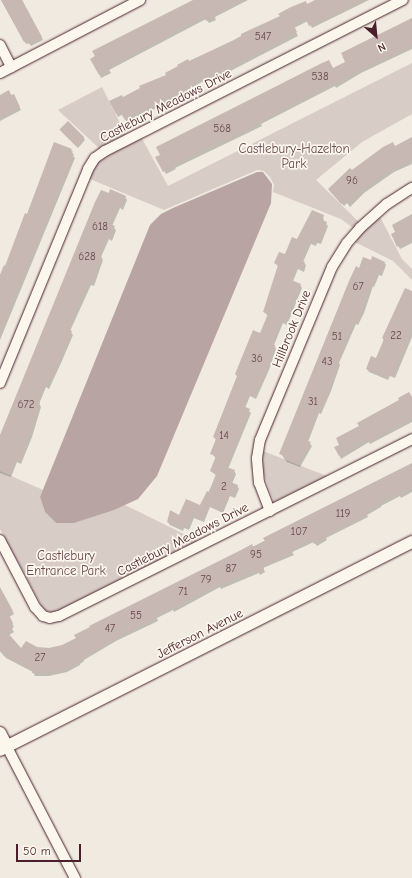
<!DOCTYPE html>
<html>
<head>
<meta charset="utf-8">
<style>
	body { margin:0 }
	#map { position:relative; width:412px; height:878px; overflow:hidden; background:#f0eae0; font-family:"Comic Neue",sans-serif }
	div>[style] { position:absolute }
	.green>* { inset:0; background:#d8ccc6 }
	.water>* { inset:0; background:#b8a4a2 }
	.shadow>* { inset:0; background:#0003 }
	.building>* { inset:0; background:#c8b8b3; transform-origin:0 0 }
	.roads { filter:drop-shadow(0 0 1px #4a1f2b) drop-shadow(0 0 1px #4a1f2b) }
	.minor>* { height:10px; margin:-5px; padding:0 5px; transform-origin:5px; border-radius:5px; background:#fbf7ec }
	.tertiary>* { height:12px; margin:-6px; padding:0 6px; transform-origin:6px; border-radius:6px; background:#fbf7ec }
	span { translate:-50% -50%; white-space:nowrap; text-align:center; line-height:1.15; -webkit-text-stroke:3.5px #fbf7ec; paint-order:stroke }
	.number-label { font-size:11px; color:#6a454d }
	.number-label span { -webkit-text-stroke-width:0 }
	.street-label { font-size:13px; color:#4a1f2b }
	.park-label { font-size:13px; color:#6e4a52 }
	.north { position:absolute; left:356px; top:16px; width:40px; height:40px; -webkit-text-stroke:3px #fbf7ec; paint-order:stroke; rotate:153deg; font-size:11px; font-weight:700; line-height:16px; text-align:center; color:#4a1f2b }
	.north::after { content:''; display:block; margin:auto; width:14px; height:18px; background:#4a1f2b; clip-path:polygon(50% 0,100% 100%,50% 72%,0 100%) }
	.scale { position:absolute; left:16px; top:844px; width:65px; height:18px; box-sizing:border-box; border:2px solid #4a1f2b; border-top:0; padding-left:5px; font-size:12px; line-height:14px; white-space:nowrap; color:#4a1f2b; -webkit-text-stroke:3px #fbf7ec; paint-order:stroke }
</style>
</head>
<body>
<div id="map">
	<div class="green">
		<i style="clip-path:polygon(412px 63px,412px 114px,362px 142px,316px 180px,362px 225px,356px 230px,341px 219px,273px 192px,274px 185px,270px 177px,264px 171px,257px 170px,164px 210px,90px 179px,87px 176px,90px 170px,107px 152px,140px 135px,168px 186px)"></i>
		<i style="clip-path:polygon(102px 87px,127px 137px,101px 150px,58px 110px)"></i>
		<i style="clip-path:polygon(380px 217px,402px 259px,412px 269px,412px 280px,393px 261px,355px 242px,363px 232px)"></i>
		<i style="clip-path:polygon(263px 451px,327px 476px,274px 502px,263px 472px)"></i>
		<i style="clip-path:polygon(0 471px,43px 490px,40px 497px,45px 512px,56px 523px,74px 523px,125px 505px,198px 541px,59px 614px,44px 610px,0 529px)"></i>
	</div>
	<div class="water">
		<i style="clip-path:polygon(257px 172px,263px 172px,272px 184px,271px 203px,157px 476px,138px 499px,114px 510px,74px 523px,56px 523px,45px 512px,40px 497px,150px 225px,161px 214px,173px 208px)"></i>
	</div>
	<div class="shadow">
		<i style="clip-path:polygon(1px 0,22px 0,43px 40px,31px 46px,29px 43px,26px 44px)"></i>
		<i style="clip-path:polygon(194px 0,248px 0,215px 17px,216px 20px,209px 23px,206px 19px,109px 70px,111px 73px,101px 78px,92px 59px)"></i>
		<i style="clip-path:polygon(317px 0,369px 0,312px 28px,308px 21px,294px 28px,298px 36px,217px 78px,207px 82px,206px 80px,187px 90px,188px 92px,127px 123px,123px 114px,118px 117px,111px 102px,123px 98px,168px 76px,189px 62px)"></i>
		<i style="clip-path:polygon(412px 18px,412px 49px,361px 73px,336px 88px,335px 86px,261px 124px,262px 126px,175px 168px,176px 169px,166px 174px,157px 158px,346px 62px)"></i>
		<i style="clip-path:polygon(13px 95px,21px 110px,0 121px,0 96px)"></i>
		<i style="clip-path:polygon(60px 130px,83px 137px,85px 140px,78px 148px)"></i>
		<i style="clip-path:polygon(412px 138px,412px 164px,394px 172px,364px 193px,350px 207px,347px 203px,344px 206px,331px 192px,352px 172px)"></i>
		<i style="clip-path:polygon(54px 143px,71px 150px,73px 152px,71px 154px,75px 158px,0 340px,0 275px,4px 266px,6px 267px,28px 215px)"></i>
		<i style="clip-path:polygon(109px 194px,125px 197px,127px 200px,123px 210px,120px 208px,112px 226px,116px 230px,112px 241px,109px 239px,101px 257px,103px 260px,94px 286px,91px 285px,70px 331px,73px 335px,61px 363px,49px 389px,46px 387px,39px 404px,41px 407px,32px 437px,21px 464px,17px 462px,11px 477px,0 473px,0 438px)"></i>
		<i style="clip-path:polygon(412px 215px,412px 243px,400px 249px,392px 235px)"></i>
		<i style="clip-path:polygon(323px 216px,324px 222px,328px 226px,321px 244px,317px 243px,316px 246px,311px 244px,303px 262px,306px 265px,304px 272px,298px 269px,293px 281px,300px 285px,302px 288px,287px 325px,283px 323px,274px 345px,276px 349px,269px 370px,256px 399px,250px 396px,245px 408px,251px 413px,228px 469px,234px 471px,236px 474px,232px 484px,237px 486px,239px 489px,235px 498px,230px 496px,223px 513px,210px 507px,204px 522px,194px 518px,189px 530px,184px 528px,183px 531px,170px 525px,168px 522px,201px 506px,217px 476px,211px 471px,216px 458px,211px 453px,216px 440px,214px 437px,238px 378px,236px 374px,261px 334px,268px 316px,264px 312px,279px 267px,275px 263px,285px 256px,297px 241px)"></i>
		<i style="clip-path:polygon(371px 261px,384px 262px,386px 265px,382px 276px,379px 275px,374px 287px,373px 286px,364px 313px,358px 325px,356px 324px,339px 363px,340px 365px,331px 391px,321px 414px,319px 413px,308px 442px,312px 446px,300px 467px,287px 462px,281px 454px,360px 269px)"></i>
		<i style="clip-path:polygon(412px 292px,412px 337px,395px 378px,390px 376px,388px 380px,369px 372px,367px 369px,376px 359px,384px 341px,383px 338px)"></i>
		<i style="clip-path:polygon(412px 398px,412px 422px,370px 444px,369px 442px,341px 459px,336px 448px,360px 426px)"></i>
		<i style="clip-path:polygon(412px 464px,412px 492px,401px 498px,400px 496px,381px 506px,381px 507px,367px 515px,368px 517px,326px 538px,327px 540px,317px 546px,314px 542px,292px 552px,294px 555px,263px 568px,265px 572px,260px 575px,259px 573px,221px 589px,220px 587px,174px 612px,173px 610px,157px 618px,158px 621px,116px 641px,84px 660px,84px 661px,80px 664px,80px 665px,67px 672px,49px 676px,35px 676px,33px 672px,6px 658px,0 651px,0 588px,14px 614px,9px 617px,14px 627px,11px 628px,14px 632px,9px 635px,22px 650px,49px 649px,62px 646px)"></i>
	</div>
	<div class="building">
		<i style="clip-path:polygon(1px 0,22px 0,42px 37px,28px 44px,27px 40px,24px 42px)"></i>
		<i style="clip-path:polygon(193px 0,242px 0,214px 14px,215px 16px,206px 21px,204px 16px,187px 25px,174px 33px,108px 67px,110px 70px,99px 75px,90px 59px,95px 56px,92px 51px)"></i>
		<i style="clip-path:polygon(315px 0,362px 0,309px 26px,305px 18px,293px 24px,297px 32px,215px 75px,204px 79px,204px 78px,186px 87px,187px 89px,125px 120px,120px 112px,116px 114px,109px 101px,122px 95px,123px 97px,140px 88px,139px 86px,166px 75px,165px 73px,178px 66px,177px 65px,188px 59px,189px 61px,232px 41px,241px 36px,241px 34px,280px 16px,278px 14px,291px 7px,306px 1px,307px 4px)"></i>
		<i style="clip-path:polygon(412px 18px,412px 45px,391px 57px,390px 55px,359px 70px,333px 85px,332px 83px,315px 92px,225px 141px,224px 139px,189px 157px,163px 172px,155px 157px,160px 155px,156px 147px,320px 64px,329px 60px,333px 68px,345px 62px,341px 53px)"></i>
		<i style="clip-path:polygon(9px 90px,11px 95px,14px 94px,20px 107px,0 117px,0 95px)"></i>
		<i style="left:68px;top:121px;width:23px;height:12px;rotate:45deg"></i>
		<i style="clip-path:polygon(412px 137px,412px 160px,393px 169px,362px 190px,348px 204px,345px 200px,341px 204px,328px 189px,350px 168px,352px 170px,383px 147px,393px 142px,395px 146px)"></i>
		<i style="clip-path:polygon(54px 142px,72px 149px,69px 152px,74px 154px,0 331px,0 275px,4px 265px,5px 266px,25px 213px,27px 214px)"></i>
		<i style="clip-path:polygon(110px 189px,126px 196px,121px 207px,118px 206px,110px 224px,115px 226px,110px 238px,107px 237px,99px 256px,102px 257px,92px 283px,89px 282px,68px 329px,72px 331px,60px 360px,47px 386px,44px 385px,37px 402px,40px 403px,30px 434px,19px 462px,15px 460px,9px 475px,0 471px,0 435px,95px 202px,101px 190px,109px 193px)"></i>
		<i style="clip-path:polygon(312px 210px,324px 215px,322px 220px,327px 222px,320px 242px,316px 240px,314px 244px,309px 241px,301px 260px,305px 262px,302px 269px,296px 267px,291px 280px,301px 284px,285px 322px,281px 321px,272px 344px,275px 345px,268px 367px,254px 396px,248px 394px,243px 406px,250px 409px,226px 467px,235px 470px,230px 482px,238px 485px,234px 496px,229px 494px,222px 510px,208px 505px,202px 520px,192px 515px,187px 527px,182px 525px,181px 528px,167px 522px,170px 510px,179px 515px,186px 499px,200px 505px,207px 491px,209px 492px,216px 474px,210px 471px,216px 456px,210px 454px,216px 439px,213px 437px,237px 376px,235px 374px,253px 330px,260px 333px,268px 314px,263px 312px,278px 265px,274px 263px,279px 252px,285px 254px,292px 237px,297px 239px)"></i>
		<i style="clip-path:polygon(412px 214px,412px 239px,397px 247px,391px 234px,395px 232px,392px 225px)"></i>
		<i style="clip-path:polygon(372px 256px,385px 262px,380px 273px,378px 272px,373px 284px,371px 284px,362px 310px,356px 323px,354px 322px,345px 344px,330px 388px,319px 412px,318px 411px,306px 440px,311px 442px,298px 465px,284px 459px,285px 456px,279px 454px,349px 281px,356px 266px,359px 268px,363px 257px,371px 260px)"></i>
		<i style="clip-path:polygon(405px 288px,412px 291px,412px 328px,393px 376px,388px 374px,387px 378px,366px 369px,371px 356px,376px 358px,384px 339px,382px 338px)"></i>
		<i style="clip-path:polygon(409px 392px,412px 397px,412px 418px,367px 442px,366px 440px,350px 448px,351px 450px,339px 456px,334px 447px,339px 445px,336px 438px,359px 426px,357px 423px,399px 400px,398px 398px)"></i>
		<i style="clip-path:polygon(412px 463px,412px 489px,399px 496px,398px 493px,380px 502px,381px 504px,366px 511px,368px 514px,325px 535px,326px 537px,314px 544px,312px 539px,292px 549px,293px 552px,263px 565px,264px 569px,257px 573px,256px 570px,218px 586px,217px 585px,171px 609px,170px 608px,156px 615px,157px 618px,114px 639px,116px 639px,83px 656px,84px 658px,79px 660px,80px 662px,65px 669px,47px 673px,32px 673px,32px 670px,5px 655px,4px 656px,0 651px,0 587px,13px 611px,8px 613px,13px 623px,11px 625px,13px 629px,7px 632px,21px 648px,26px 641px,37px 647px,49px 648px,62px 645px,76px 638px,74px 635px,90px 627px,89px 626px,243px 549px,252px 544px,253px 547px,265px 541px,263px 538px)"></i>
	</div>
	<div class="roads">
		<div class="minor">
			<i style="left:0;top:45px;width:25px;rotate:63deg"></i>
			<i style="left:0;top:73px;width:158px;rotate:-27.5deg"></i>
			<i style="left:0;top:383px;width:231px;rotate:-67.6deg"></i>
			<i style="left:88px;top:169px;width:13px;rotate:-58deg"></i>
			<i style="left:95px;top:158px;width:12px;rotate:-35deg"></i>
			<i style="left:105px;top:151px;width:334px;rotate:-26.9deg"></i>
			<i style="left:270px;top:511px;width:30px;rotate:-111deg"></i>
			<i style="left:259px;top:483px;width:25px;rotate:-95deg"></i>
			<i style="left:257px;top:458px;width:18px;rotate:-81deg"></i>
			<i style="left:260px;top:440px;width:187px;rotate:-67.4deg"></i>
			<i style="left:332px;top:267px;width:28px;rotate:-58deg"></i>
			<i style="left:347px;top:243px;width:20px;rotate:-49deg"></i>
			<i style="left:360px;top:228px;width:36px;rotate:-42deg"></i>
			<i style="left:387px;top:204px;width:30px;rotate:-33deg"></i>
			<i style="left:0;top:540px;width:76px;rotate:62.4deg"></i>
			<i style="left:35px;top:607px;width:12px;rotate:48deg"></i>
			<i style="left:43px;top:616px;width:7px;rotate:16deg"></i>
			<i style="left:50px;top:618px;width:9px;rotate:-13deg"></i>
			<i style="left:59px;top:616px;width:395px;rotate:-26.6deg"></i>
			<i style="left:7px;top:747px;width:148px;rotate:62.6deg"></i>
		</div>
		<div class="tertiary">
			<i style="left:0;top:733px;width:16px;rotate:63deg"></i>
			<i style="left:0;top:750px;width:462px;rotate:-26.8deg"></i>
		</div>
	</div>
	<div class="number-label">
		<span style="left:263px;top:37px">547</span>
		<span style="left:320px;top:77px">538</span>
		<span style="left:222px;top:129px">568</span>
		<span style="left:352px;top:181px">96</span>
		<span style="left:100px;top:227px">618</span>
		<span style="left:87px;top:257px">628</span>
		<span style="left:358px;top:287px">67</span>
		<span style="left:396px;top:336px">22</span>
		<span style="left:337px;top:337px">51</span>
		<span style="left:257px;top:359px">36</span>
		<span style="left:327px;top:362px">43</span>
		<span style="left:313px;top:402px">31</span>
		<span style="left:26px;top:405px">672</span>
		<span style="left:224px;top:436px">14</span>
		<span style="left:224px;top:487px">2</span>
		<span style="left:343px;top:514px">119</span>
		<span style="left:299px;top:532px">107</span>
		<span style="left:256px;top:555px">95</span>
		<span style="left:231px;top:569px">87</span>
		<span style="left:206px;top:580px">79</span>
		<span style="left:183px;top:592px">71</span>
		<span style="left:136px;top:616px">55</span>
		<span style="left:110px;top:629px">47</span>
		<span style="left:40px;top:658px">27</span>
	</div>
	<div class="street-label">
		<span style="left:166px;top:106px;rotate:-27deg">Castlebury Meadows Drive</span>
		<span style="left:292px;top:329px;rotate:-68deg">Hillbrook Drive</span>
		<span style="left:183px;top:540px;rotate:-27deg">Castlebury Meadows Drive</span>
		<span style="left:200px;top:634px;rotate:-27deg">Jefferson Avenue</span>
	</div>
	<div class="park-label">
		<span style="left:294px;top:157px">Castlebury-Hazelton<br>Park</span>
		<span style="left:66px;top:564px">Castlebury<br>Entrance Park</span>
	</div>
	<div class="north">N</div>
	<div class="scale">50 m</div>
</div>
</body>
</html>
